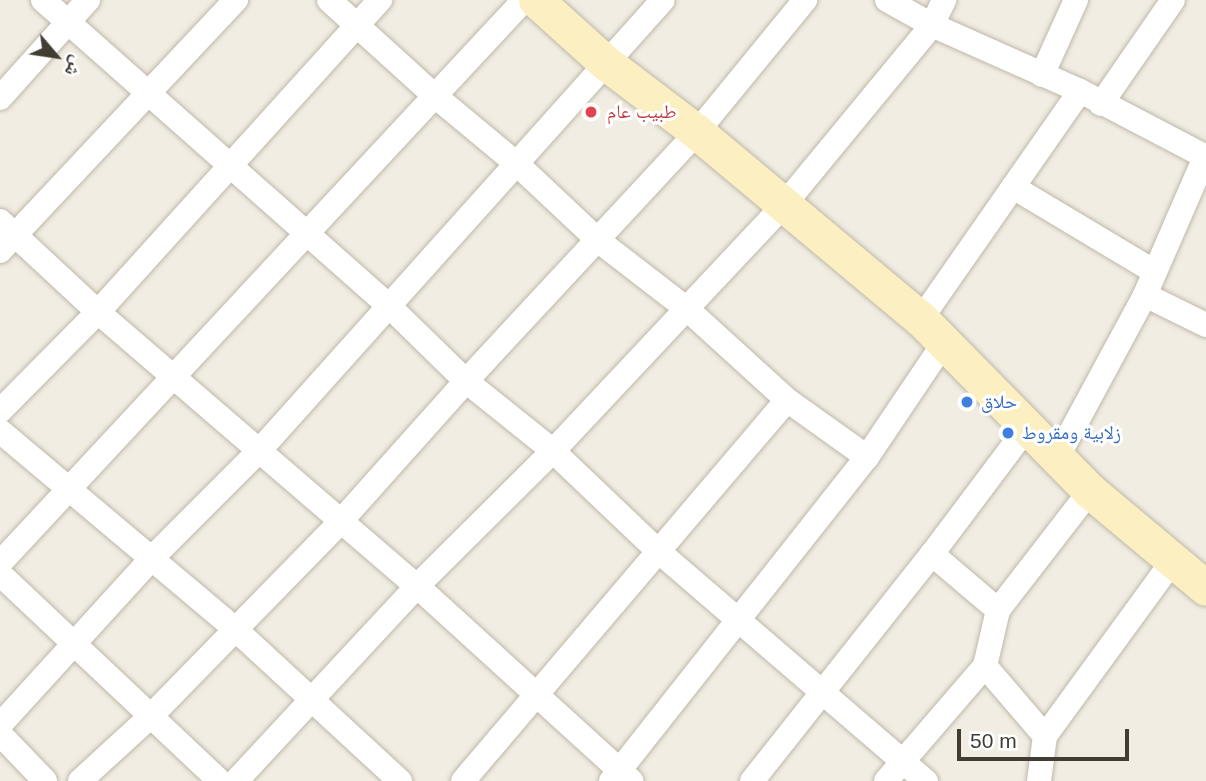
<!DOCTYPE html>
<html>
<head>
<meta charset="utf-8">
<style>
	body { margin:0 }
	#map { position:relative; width:1206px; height:781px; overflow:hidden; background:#f1ede3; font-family:Arial,"Noto Naskh Arabic",sans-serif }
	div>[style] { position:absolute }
	.roads { filter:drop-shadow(0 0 2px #bfb8a9) drop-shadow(0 0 2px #bfb8a9) }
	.street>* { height:24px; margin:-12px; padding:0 12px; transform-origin:12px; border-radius:12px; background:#fff }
	.secondary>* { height:35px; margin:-17.5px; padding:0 17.5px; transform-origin:17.5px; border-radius:17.5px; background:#fcf0c2 }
	.dots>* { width:19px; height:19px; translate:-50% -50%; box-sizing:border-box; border:4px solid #fff; border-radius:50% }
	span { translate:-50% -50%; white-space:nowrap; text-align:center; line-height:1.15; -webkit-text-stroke:6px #fff; paint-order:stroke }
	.health-label { font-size:19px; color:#be3a42 }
	.left { translate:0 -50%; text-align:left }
	.shop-label { font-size:19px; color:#366cbe }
	.north { position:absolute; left:21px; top:21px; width:70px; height:70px; -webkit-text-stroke:5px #fff; paint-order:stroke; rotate:119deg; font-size:19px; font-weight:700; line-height:28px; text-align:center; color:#423d34 }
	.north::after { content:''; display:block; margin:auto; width:24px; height:32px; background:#423d34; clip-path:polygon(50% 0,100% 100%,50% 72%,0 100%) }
	.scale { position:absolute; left:957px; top:729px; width:172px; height:32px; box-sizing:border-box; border:4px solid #423d34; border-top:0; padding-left:9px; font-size:21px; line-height:24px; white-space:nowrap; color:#423d34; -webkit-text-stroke:5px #fff; paint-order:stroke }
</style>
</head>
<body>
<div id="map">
	<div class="roads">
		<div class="street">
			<i style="left:43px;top:0;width:460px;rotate:41.5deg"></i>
			<i style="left:388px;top:305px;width:109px;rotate:44.3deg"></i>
			<i style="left:466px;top:381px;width:112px;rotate:38.8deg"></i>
			<i style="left:553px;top:451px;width:144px;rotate:43.6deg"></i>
			<i style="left:657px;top:550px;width:355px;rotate:40.7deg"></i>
			<i style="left:329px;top:0;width:143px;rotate:42.2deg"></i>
			<i style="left:435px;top:96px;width:107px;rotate:39.7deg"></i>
			<i style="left:517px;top:164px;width:112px;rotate:43.2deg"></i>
			<i style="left:599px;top:241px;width:111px;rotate:37.7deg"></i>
			<i style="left:687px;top:309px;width:135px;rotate:42.3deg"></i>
			<i style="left:787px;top:400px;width:98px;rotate:35.5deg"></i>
			<i style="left:887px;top:0;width:51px;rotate:29.1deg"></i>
			<i style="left:932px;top:25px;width:162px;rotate:24deg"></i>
			<i style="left:1080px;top:91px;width:142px;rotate:27.6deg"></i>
			<i style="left:1042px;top:75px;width:82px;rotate:-65.6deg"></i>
			<i style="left:0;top:98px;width:132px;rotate:-48.1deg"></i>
			<i style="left:1101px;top:104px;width:126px;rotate:-55.3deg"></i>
			<i style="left:1013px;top:187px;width:165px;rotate:30.9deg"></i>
			<i style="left:0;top:221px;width:134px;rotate:42.9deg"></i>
			<i style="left:98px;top:312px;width:421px;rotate:40.7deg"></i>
			<i style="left:417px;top:586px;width:290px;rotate:42.3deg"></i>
			<i style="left:0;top:251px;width:345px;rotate:-46.8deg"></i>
			<i style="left:1145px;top:295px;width:68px;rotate:26.2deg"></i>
			<i style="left:921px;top:319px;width:278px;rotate:-55.1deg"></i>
			<i style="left:0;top:411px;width:139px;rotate:-45.3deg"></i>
			<i style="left:98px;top:312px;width:421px;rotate:-47.9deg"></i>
			<i style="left:0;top:431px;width:306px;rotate:40.1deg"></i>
			<i style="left:234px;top:628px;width:226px;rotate:42.7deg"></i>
			<i style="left:1057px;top:458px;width:185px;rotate:-61.6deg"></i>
			<i style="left:1145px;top:295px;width:150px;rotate:-66.5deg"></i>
			<i style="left:932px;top:554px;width:87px;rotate:40.3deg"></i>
			<i style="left:0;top:563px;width:769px;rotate:-47.05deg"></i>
			<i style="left:0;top:574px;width:302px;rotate:43.3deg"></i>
			<i style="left:985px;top:666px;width:92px;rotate:49.4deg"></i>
			<i style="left:0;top:725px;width:224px;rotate:-47.7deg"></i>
			<i style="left:151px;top:559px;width:153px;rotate:-45deg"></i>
			<i style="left:259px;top:451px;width:605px;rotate:-48.15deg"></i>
			<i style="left:0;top:734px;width:65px;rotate:46.2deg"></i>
			<i style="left:80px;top:781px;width:96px;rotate:-42.5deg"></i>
			<i style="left:151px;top:716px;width:272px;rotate:-45.7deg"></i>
			<i style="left:341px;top:521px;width:188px;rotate:-48.2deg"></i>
			<i style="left:466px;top:381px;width:340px;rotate:-47.1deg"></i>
			<i style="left:697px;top:132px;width:171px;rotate:-50.7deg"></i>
			<i style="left:236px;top:781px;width:266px;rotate:-47.1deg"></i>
			<i style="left:417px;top:586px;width:192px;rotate:-44.8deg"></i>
			<i style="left:553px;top:451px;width:336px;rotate:-46.8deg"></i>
			<i style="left:783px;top:206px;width:234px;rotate:-50.5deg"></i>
			<i style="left:932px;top:25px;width:28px;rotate:-64deg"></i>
			<i style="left:463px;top:781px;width:500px;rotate:-49.62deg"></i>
			<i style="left:611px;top:781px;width:413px;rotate:-51.7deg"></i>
			<i style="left:867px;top:457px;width:138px;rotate:-56deg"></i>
			<i style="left:752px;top:781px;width:290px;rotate:-51.6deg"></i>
			<i style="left:932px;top:554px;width:156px;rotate:-53.1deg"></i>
			<i style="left:886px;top:781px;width:152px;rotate:-49.3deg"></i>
			<i style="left:985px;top:666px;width:57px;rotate:-76.9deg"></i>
			<i style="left:998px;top:610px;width:150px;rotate:-52.3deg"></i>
			<i style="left:1039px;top:781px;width:45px;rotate:-82.4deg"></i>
			<i style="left:1045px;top:736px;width:215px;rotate:-53.9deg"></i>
		</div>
		<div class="secondary">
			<i style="left:536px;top:0;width:94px;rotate:42deg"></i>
			<i style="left:606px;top:63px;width:114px;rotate:37.2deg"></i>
			<i style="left:697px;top:132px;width:292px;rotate:39.9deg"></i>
			<i style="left:921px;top:319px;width:241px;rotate:45.5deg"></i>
			<i style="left:1090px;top:491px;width:151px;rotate:39.9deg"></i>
		</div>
	</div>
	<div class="dots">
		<i style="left:591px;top:112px;background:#e0444e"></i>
		<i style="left:967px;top:402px;background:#3f7fe0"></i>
		<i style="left:1008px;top:433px;background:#3f7fe0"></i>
	</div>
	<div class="health-label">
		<span class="left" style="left:607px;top:112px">طبيب عام</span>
	</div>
	<div class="shop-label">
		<span class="left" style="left:981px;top:402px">حلاق</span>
		<span class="left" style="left:1022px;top:433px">زلابية ومقروط</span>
	</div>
	<div class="north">ش</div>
	<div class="scale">50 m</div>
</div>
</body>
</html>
